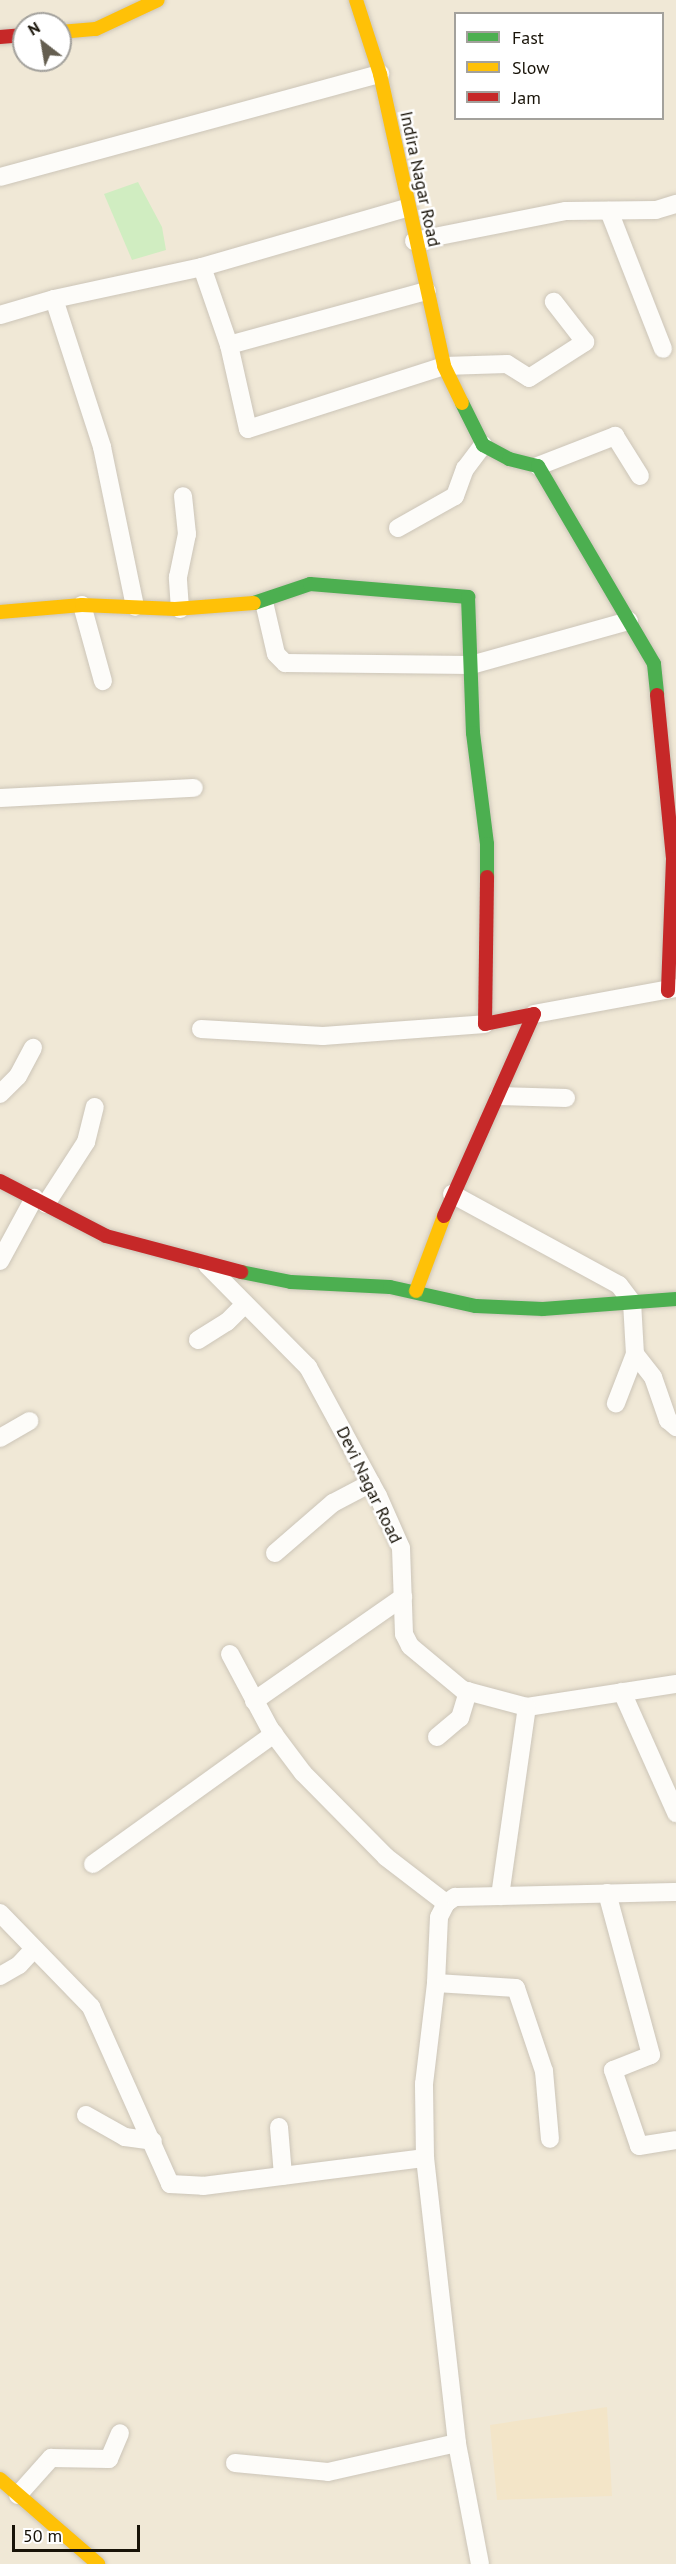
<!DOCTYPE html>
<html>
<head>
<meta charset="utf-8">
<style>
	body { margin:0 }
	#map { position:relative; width:676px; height:2564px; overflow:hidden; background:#f0e8d6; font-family:"PT Sans",sans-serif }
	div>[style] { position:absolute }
	.built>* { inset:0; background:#f3e5c8 }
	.green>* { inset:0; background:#d0edc1 }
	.roads { filter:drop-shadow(0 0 2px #ccc5b8) drop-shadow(0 0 2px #ccc5b8) }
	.street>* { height:18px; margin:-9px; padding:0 9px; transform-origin:9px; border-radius:9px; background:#fdfcf9 }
	.fast>* { height:14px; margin:-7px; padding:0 7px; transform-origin:7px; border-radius:7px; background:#4caf50 }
	.slow>* { height:14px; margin:-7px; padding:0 7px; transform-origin:7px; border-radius:7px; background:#ffc107 }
	.jam>* { height:14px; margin:-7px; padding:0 7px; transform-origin:7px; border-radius:7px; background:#c62828 }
	span { translate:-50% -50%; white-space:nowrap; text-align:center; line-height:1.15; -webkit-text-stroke:5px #fff; paint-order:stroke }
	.street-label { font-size:18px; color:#181308 }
	.legend { position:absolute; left:454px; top:12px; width:210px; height:108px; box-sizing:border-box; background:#fff; border:2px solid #a3a19c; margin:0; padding:8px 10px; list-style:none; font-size:18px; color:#181308 }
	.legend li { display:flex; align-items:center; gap:12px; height:30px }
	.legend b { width:30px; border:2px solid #a3a19c }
	.north { position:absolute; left:12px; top:12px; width:60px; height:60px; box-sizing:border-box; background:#fff; border:2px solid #a3a19c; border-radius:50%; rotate:329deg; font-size:16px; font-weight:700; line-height:24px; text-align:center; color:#181308 }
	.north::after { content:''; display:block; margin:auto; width:21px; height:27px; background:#645e50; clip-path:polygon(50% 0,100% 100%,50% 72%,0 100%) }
	.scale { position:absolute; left:12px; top:2525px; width:128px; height:27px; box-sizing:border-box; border:3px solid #181308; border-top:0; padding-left:8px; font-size:18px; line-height:21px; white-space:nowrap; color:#181308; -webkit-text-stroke:4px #fff; paint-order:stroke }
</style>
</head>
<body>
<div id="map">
	<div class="built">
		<i style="clip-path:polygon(607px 2407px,612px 2496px,497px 2500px,490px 2425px)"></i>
	</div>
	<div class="green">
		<i style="clip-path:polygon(138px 182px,162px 227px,166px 250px,132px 260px,104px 194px)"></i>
	</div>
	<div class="roads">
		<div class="street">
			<i style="left:0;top:177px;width:394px;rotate:-15.2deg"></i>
			<i style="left:609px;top:211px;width:148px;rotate:68.6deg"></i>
			<i style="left:414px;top:241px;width:155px;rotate:-11.2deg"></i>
			<i style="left:566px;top:211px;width:90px;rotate:-0.6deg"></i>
			<i style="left:656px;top:210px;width:21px;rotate:-17deg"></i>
			<i style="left:202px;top:267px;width:213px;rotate:-16.1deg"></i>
			<i style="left:54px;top:299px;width:156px;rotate:72deg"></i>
			<i style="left:102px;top:447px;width:163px;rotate:78.3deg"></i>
			<i style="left:0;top:315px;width:56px;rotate:-16.5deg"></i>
			<i style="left:54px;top:299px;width:151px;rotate:-12.2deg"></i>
			<i style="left:202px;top:267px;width:83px;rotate:70.9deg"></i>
			<i style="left:229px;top:345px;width:86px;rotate:77.3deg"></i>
			<i style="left:248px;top:429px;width:206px;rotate:-17.8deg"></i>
			<i style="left:444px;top:366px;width:63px;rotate:-1.8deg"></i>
			<i style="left:507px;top:364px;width:26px;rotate:32deg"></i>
			<i style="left:529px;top:378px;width:67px;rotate:-32.7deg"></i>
			<i style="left:585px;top:342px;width:51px;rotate:-127.8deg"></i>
			<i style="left:229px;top:345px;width:205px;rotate:-15.3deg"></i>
			<i style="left:538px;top:466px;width:83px;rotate:-21.3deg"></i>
			<i style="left:615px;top:436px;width:47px;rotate:58deg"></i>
			<i style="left:398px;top:528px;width:65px;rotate:-29.3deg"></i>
			<i style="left:455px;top:496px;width:29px;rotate:-70deg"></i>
			<i style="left:465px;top:469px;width:30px;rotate:-53deg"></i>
			<i style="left:264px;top:602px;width:53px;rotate:77deg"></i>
			<i style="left:276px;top:654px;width:13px;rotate:45deg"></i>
			<i style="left:285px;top:663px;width:186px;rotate:0.6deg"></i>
			<i style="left:471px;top:665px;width:164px;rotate:-15.6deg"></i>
			<i style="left:82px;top:605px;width:79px;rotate:74.6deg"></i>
			<i style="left:180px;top:609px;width:32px;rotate:-94deg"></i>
			<i style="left:178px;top:577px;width:44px;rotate:-78.2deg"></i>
			<i style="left:187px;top:534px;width:38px;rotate:-96deg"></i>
			<i style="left:0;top:798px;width:194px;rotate:-3deg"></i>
			<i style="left:534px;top:1014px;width:144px;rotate:-10.4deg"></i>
			<i style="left:201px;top:1029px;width:122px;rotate:3.3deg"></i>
			<i style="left:323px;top:1036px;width:162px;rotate:-4.2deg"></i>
			<i style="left:0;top:1094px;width:25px;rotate:-45deg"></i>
			<i style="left:18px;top:1076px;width:32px;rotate:-62deg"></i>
			<i style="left:499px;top:1096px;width:67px;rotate:1.7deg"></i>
			<i style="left:452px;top:1194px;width:190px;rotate:28.6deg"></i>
			<i style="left:619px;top:1285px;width:21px;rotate:53deg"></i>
			<i style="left:632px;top:1302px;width:52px;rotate:86.7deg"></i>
			<i style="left:635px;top:1354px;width:53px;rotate:111.2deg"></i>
			<i style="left:46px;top:1204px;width:74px;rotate:-57.2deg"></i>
			<i style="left:86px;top:1142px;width:36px;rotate:-76deg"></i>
			<i style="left:0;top:1261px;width:72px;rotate:-61.6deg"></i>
			<i style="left:207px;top:1265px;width:144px;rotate:45.3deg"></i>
			<i style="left:308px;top:1367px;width:147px;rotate:61.5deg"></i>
			<i style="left:378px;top:1496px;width:57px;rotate:66.1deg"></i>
			<i style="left:401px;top:1548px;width:86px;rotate:88deg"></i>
			<i style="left:404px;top:1634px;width:13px;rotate:63deg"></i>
			<i style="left:410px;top:1646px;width:69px;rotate:39.7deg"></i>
			<i style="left:463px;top:1690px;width:66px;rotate:14.9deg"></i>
			<i style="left:527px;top:1707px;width:151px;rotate:-8.8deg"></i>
			<i style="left:198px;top:1340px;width:34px;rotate:-32deg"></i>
			<i style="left:227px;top:1322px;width:25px;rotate:-45deg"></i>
			<i style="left:635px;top:1354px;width:29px;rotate:52deg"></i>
			<i style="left:653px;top:1377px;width:46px;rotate:70.8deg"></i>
			<i style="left:668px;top:1420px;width:11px;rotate:41deg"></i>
			<i style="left:0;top:1438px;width:34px;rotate:-30deg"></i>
			<i style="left:275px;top:1553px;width:77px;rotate:-40.8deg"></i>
			<i style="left:333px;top:1503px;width:43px;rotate:-27.8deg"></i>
			<i style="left:230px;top:1654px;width:85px;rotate:61.9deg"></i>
			<i style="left:270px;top:1729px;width:55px;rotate:53.1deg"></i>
			<i style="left:303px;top:1773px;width:118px;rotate:45.3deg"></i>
			<i style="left:386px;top:1857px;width:76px;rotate:37.5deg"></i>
			<i style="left:622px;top:1692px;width:133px;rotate:65.9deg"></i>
			<i style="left:254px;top:1701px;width:182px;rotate:-34.9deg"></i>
			<i style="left:437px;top:1737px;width:30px;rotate:-40deg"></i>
			<i style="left:460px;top:1718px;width:28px;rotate:-73deg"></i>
			<i style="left:93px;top:1864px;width:223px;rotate:-35.7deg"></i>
			<i style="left:607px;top:1893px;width:168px;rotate:74.8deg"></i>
			<i style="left:651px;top:2055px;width:41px;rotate:158.5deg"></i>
			<i style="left:613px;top:2070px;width:80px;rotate:71.1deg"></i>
			<i style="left:639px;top:2146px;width:37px;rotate:-9deg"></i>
			<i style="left:500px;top:1896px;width:191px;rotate:-81.9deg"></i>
			<i style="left:0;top:1913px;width:131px;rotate:45.9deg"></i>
			<i style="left:91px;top:2007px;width:194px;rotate:65.9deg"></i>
			<i style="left:170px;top:2184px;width:33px;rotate:3deg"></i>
			<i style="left:203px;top:2186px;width:224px;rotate:-7.2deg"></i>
			<i style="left:0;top:1976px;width:22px;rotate:-30deg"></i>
			<i style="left:19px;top:1965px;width:22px;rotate:-47deg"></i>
			<i style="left:436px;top:1983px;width:80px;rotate:3.6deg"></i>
			<i style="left:516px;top:1988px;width:88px;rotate:71.4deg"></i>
			<i style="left:544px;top:2071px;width:68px;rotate:85deg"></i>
			<i style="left:86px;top:2115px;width:45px;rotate:29.4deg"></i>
			<i style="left:125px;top:2137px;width:28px;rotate:8deg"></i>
			<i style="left:279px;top:2127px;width:49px;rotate:85.3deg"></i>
			<i style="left:235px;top:2463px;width:93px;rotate:5.5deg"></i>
			<i style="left:328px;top:2472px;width:132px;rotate:-12.7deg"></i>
			<i style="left:18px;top:2495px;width:50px;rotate:-48.3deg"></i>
			<i style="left:51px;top:2458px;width:58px;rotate:1deg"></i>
			<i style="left:109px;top:2459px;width:28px;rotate:-67deg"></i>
			<i style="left:480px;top:2564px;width:123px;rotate:-100.8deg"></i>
			<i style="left:457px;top:2443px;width:287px;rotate:-96.4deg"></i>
			<i style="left:425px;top:2158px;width:74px;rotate:-90.8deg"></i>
			<i style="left:424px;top:2084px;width:102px;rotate:-83.2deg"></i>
			<i style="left:436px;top:1983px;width:66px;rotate:-87.4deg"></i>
			<i style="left:439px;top:1917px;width:16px;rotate:-63deg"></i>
			<i style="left:446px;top:1903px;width:11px;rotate:-34deg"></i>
			<i style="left:455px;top:1897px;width:221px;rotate:-1.3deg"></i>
		</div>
		<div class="fast">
			<i style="left:462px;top:403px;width:47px;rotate:63.4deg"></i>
			<i style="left:483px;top:445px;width:30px;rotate:28deg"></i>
			<i style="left:509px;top:459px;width:30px;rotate:14deg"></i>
			<i style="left:538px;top:466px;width:229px;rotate:59.6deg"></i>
			<i style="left:654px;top:664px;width:31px;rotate:84deg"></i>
			<i style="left:254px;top:603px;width:59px;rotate:-18.7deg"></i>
			<i style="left:310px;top:584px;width:159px;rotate:4.7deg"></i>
			<i style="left:468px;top:597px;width:136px;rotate:87.9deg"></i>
			<i style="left:473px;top:733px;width:112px;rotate:82.8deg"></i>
			<i style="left:487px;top:844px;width:33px;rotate:90deg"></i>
			<i style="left:241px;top:1272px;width:51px;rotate:11.3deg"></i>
			<i style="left:291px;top:1282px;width:99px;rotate:2.9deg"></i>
			<i style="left:390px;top:1287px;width:88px;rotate:12.5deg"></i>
			<i style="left:476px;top:1306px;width:67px;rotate:2.6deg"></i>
			<i style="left:543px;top:1309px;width:133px;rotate:-4.3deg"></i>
		</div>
		<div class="slow">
			<i style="left:356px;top:0;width:78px;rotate:72deg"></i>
			<i style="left:380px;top:74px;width:299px;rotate:77.6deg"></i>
			<i style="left:444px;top:366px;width:41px;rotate:64.1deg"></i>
			<i style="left:60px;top:32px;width:36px;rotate:-5deg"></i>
			<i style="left:96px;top:29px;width:68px;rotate:-25.1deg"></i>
			<i style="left:0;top:612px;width:82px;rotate:-4.9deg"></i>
			<i style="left:82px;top:605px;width:93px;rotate:2.5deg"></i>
			<i style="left:175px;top:609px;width:79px;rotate:-4.3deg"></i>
			<i style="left:416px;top:1291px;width:80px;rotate:-69.5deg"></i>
			<i style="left:0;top:2479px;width:130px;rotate:40.9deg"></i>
		</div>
		<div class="jam">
			<i style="left:0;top:37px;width:24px;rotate:-5deg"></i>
			<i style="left:657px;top:695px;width:165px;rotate:84.4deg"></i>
			<i style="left:673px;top:859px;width:132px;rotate:92.2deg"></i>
			<i style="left:0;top:1181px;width:119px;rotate:27.4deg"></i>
			<i style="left:106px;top:1236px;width:140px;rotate:14.9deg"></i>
			<i style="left:444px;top:1216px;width:221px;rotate:-66deg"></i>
			<i style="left:534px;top:1014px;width:50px;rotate:168.5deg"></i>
			<i style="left:485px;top:1024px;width:147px;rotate:-89.2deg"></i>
		</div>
	</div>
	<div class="street-label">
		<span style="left:420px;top:179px;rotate:78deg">Indira Nagar Road</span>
		<span style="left:369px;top:1485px;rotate:64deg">Devi Nagar Road</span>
	</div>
	<ul class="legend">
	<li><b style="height:8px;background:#4caf50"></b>Fast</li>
	<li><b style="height:8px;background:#ffc107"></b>Slow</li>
	<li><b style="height:8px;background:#c62828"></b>Jam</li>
	</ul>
	<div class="north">N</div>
	<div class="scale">50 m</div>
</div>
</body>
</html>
